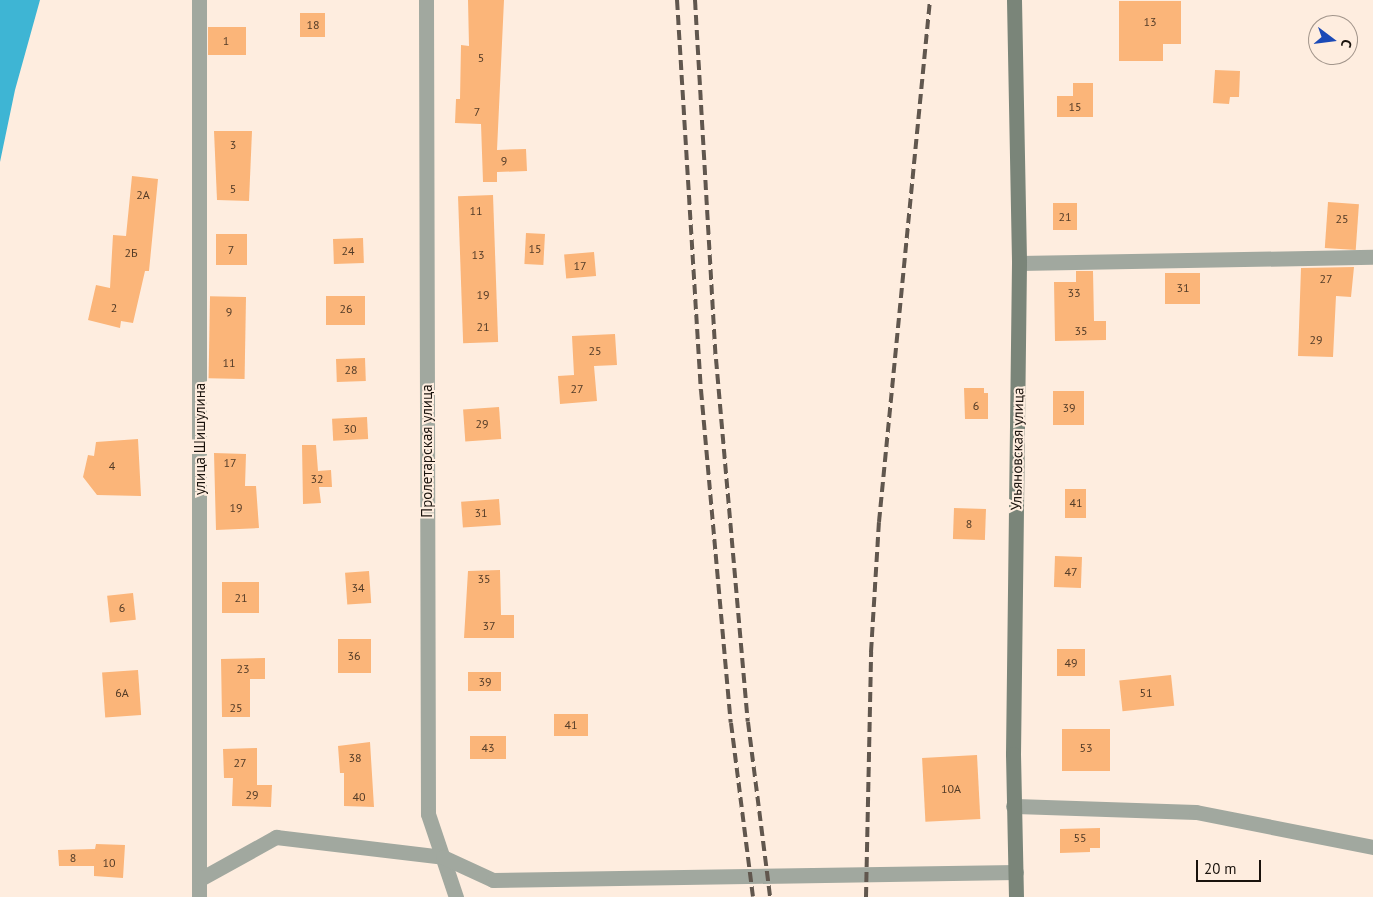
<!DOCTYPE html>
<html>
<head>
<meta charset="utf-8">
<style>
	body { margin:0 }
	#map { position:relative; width:1373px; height:897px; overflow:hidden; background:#feeddf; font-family:"PT Sans",sans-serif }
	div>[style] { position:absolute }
	.water>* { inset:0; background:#3eb5d4 }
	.building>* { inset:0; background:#fbb579; transform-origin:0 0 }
	.minor>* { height:15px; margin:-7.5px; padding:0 7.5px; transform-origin:7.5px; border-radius:7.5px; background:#a1a89f }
	.secondary>* { height:15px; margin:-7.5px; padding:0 7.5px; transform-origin:7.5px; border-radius:7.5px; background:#7a8579 }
	.rail>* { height:4px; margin-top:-2px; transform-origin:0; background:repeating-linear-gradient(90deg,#61574e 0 10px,transparent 0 15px) }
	span { translate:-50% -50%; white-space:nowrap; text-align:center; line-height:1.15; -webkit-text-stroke:4px #feeddf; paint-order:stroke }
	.number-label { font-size:12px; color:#523b27 }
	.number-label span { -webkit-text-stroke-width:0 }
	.street-label { font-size:15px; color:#19120c }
	.north { position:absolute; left:1308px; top:15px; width:50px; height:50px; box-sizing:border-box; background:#feeddf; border:1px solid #a2958b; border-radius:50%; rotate:105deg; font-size:14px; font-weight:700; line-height:20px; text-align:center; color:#19120c }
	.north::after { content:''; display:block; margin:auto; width:18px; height:22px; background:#1b4ab7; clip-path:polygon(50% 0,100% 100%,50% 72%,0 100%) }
	.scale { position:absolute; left:1196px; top:860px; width:65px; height:22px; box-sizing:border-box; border:2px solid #19120c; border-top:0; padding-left:6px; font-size:15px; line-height:18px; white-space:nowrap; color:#19120c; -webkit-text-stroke:4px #feeddf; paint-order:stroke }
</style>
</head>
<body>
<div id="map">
	<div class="water">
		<i style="clip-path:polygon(0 0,40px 0,15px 90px,0 162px)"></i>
	</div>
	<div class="building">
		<i style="clip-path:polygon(468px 0,504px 0,497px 150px,526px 149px,527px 171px,497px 172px,497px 182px,483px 182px,481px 124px,455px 123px,456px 99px,460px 99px,461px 45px,469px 46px)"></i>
		<i style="clip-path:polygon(1119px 1px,1181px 1px,1181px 44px,1163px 44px,1163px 61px,1119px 61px)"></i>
		<i style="left:300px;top:13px;width:25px;height:24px"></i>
		<i style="left:246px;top:27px;width:28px;height:38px;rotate:90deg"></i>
		<i style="clip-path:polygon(1215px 70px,1240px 71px,1239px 97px,1230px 97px,1229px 104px,1213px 103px)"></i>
		<i style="clip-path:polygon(1073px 83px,1093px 83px,1093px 117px,1057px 117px,1057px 96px,1073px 96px)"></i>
		<i style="clip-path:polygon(214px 131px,252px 131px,249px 201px,217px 200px)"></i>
		<i style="clip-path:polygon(132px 176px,158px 179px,149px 271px,145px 271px,133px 323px,121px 321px,120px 328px,88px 320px,96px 285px,110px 288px,113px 235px,126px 236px)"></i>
		<i style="left:493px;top:195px;width:147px;height:35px;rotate:88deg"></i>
		<i style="left:1328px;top:202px;width:31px;height:46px;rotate:4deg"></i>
		<i style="left:1077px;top:203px;width:27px;height:24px;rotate:90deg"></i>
		<i style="left:526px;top:233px;width:19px;height:31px;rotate:3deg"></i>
		<i style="left:216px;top:234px;width:31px;height:31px"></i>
		<i style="left:363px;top:238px;width:25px;height:30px;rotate:88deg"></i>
		<i style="left:594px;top:252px;width:24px;height:30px;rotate:85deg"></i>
		<i style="clip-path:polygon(1354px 267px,1351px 297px,1336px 296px,1333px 357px,1298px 356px,1301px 268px)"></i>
		<i style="clip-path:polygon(1076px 271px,1093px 271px,1094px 321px,1106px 321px,1106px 340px,1055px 341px,1054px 282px,1076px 282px)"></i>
		<i style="left:1165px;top:273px;width:35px;height:31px"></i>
		<i style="left:326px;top:296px;width:39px;height:29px"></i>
		<i style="left:246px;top:297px;width:82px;height:36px;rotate:91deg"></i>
		<i style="clip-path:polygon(615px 334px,617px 365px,594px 366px,597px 401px,560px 404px,558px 376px,574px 375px,572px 336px)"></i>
		<i style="left:365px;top:358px;width:23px;height:29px;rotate:88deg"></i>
		<i style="clip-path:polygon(964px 388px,984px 388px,984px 393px,988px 393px,988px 419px,965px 419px)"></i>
		<i style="left:1053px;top:391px;width:31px;height:34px"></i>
		<i style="left:499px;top:407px;width:32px;height:36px;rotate:86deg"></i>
		<i style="left:367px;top:417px;width:22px;height:35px;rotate:87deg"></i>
		<i style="clip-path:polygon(138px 439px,141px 496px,97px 495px,83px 477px,88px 455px,94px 456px,96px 442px)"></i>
		<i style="clip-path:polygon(302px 445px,316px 445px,318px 471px,331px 470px,332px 487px,319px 487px,321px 503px,303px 504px)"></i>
		<i style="clip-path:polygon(214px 453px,246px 454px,245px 486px,256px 486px,259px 528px,216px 530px)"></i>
		<i style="left:1065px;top:489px;width:21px;height:29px"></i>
		<i style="left:499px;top:499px;width:26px;height:38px;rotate:86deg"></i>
		<i style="left:954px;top:508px;width:32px;height:31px;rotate:2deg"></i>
		<i style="left:1055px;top:556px;width:27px;height:31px;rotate:2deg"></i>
		<i style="clip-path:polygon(500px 570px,501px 615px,514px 615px,514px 638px,464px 638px,468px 571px)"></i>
		<i style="left:369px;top:571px;width:32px;height:24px;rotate:86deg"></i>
		<i style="left:222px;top:582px;width:37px;height:31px"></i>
		<i style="left:133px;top:593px;width:27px;height:26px;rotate:84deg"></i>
		<i style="left:338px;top:639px;width:33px;height:34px"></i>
		<i style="left:1085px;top:649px;width:27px;height:28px;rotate:90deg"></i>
		<i style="clip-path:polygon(265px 658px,265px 679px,250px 679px,250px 717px,222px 717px,221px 659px)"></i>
		<i style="left:138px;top:670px;width:45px;height:36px;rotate:86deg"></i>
		<i style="left:468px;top:672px;width:33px;height:19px"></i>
		<i style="left:1171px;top:675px;width:31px;height:52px;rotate:84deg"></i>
		<i style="left:554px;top:714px;width:34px;height:22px"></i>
		<i style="left:1062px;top:729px;width:48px;height:42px"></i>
		<i style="left:506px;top:736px;width:23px;height:36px;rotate:90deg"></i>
		<i style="clip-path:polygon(370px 742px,374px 807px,344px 806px,344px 773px,340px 773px,338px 746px)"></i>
		<i style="clip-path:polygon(257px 748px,257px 785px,272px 785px,271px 807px,232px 806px,233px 778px,224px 778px,223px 749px)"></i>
		<i style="left:977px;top:755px;width:64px;height:55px;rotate:87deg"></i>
		<i style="clip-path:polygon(1100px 828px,1100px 848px,1090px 848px,1090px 852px,1060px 853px,1060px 829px)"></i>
		<i style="clip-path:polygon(96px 844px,125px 845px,123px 878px,94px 876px,94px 866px,59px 866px,58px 850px,95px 849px)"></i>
	</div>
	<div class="minor">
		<i style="left:199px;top:0;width:897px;rotate:90deg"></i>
		<i style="left:426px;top:0;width:814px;rotate:89.86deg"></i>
		<i style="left:428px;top:814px;width:88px;rotate:71.4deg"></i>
		<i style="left:1019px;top:263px;width:354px;rotate:-1deg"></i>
		<i style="left:1013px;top:806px;width:183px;rotate:1.9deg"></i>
		<i style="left:1196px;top:812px;width:180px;rotate:11.2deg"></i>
		<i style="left:202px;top:878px;width:85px;rotate:-29deg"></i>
		<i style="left:276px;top:837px;width:168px;rotate:6.8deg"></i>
		<i style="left:443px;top:857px;width:55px;rotate:24.7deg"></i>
		<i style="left:493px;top:880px;width:523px;rotate:-0.88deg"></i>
	</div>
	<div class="secondary">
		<i style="left:1014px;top:0;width:263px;rotate:88.9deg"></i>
		<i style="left:1019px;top:263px;width:491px;rotate:90.7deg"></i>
		<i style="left:1013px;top:754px;width:143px;rotate:88.8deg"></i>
	</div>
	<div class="rail">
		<i style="left:677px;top:0;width:391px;rotate:86.5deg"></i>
		<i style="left:701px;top:390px;width:334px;rotate:84.9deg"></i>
		<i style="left:731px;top:723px;width:175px;rotate:82.8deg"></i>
		<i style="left:695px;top:0;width:360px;rotate:86.7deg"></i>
		<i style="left:716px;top:359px;width:364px;rotate:85deg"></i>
		<i style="left:748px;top:722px;width:176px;rotate:82.8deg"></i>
		<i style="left:866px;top:897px;width:245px;rotate:-88.8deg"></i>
		<i style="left:871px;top:652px;width:130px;rotate:-86.5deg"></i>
		<i style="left:879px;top:522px;width:524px;rotate:-84.42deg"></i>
	</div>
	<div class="number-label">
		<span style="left:1150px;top:22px">13</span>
		<span style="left:313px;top:25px">18</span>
		<span style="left:226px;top:41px">1</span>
		<span style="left:481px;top:58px">5</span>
		<span style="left:1075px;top:107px">15</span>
		<span style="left:477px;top:112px">7</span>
		<span style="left:233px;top:145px">3</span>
		<span style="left:504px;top:161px">9</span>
		<span style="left:233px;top:189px">5</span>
		<span style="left:143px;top:195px">2А</span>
		<span style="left:476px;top:211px">11</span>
		<span style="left:1065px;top:217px">21</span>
		<span style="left:1342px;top:219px">25</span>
		<span style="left:535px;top:249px">15</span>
		<span style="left:231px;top:250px">7</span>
		<span style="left:348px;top:251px">24</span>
		<span style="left:131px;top:253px">2Б</span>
		<span style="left:478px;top:255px">13</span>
		<span style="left:580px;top:266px">17</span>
		<span style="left:1326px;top:279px">27</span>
		<span style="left:1183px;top:288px">31</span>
		<span style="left:1074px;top:293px">33</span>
		<span style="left:483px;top:295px">19</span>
		<span style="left:114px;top:308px">2</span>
		<span style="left:346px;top:309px">26</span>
		<span style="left:229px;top:312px">9</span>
		<span style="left:483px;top:327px">21</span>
		<span style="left:1081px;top:331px">35</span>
		<span style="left:1316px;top:340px">29</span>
		<span style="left:595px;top:351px">25</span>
		<span style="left:229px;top:363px">11</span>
		<span style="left:351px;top:370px">28</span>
		<span style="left:577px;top:389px">27</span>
		<span style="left:976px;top:406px">6</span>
		<span style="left:1069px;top:408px">39</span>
		<span style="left:482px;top:424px">29</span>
		<span style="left:350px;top:429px">30</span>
		<span style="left:230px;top:463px">17</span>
		<span style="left:112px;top:466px">4</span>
		<span style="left:317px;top:479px">32</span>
		<span style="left:1076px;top:503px">41</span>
		<span style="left:236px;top:508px">19</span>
		<span style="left:481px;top:513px">31</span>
		<span style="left:969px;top:524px">8</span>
		<span style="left:1071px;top:572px">47</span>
		<span style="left:484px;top:579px">35</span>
		<span style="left:358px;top:588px">34</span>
		<span style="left:241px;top:598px">21</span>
		<span style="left:122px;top:608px">6</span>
		<span style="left:489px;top:626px">37</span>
		<span style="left:354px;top:656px">36</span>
		<span style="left:1071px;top:663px">49</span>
		<span style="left:243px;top:669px">23</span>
		<span style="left:485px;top:682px">39</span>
		<span style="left:122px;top:693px">6А</span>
		<span style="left:1146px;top:693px">51</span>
		<span style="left:236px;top:708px">25</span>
		<span style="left:571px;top:725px">41</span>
		<span style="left:488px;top:748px">43</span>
		<span style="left:1086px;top:748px">53</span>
		<span style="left:355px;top:758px">38</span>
		<span style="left:240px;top:763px">27</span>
		<span style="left:951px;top:789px">10А</span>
		<span style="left:252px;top:795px">29</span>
		<span style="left:359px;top:797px">40</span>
		<span style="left:1080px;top:838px">55</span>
		<span style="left:73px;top:858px">8</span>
		<span style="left:109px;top:863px">10</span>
	</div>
	<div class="street-label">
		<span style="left:200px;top:439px;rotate:-90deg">улица Шишулина</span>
		<span style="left:1017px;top:449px;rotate:-89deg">Ульяновская улица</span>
		<span style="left:427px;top:451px;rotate:-90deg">Пролетарская улица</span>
	</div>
	<div class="north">С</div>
	<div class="scale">20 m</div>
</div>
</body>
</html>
